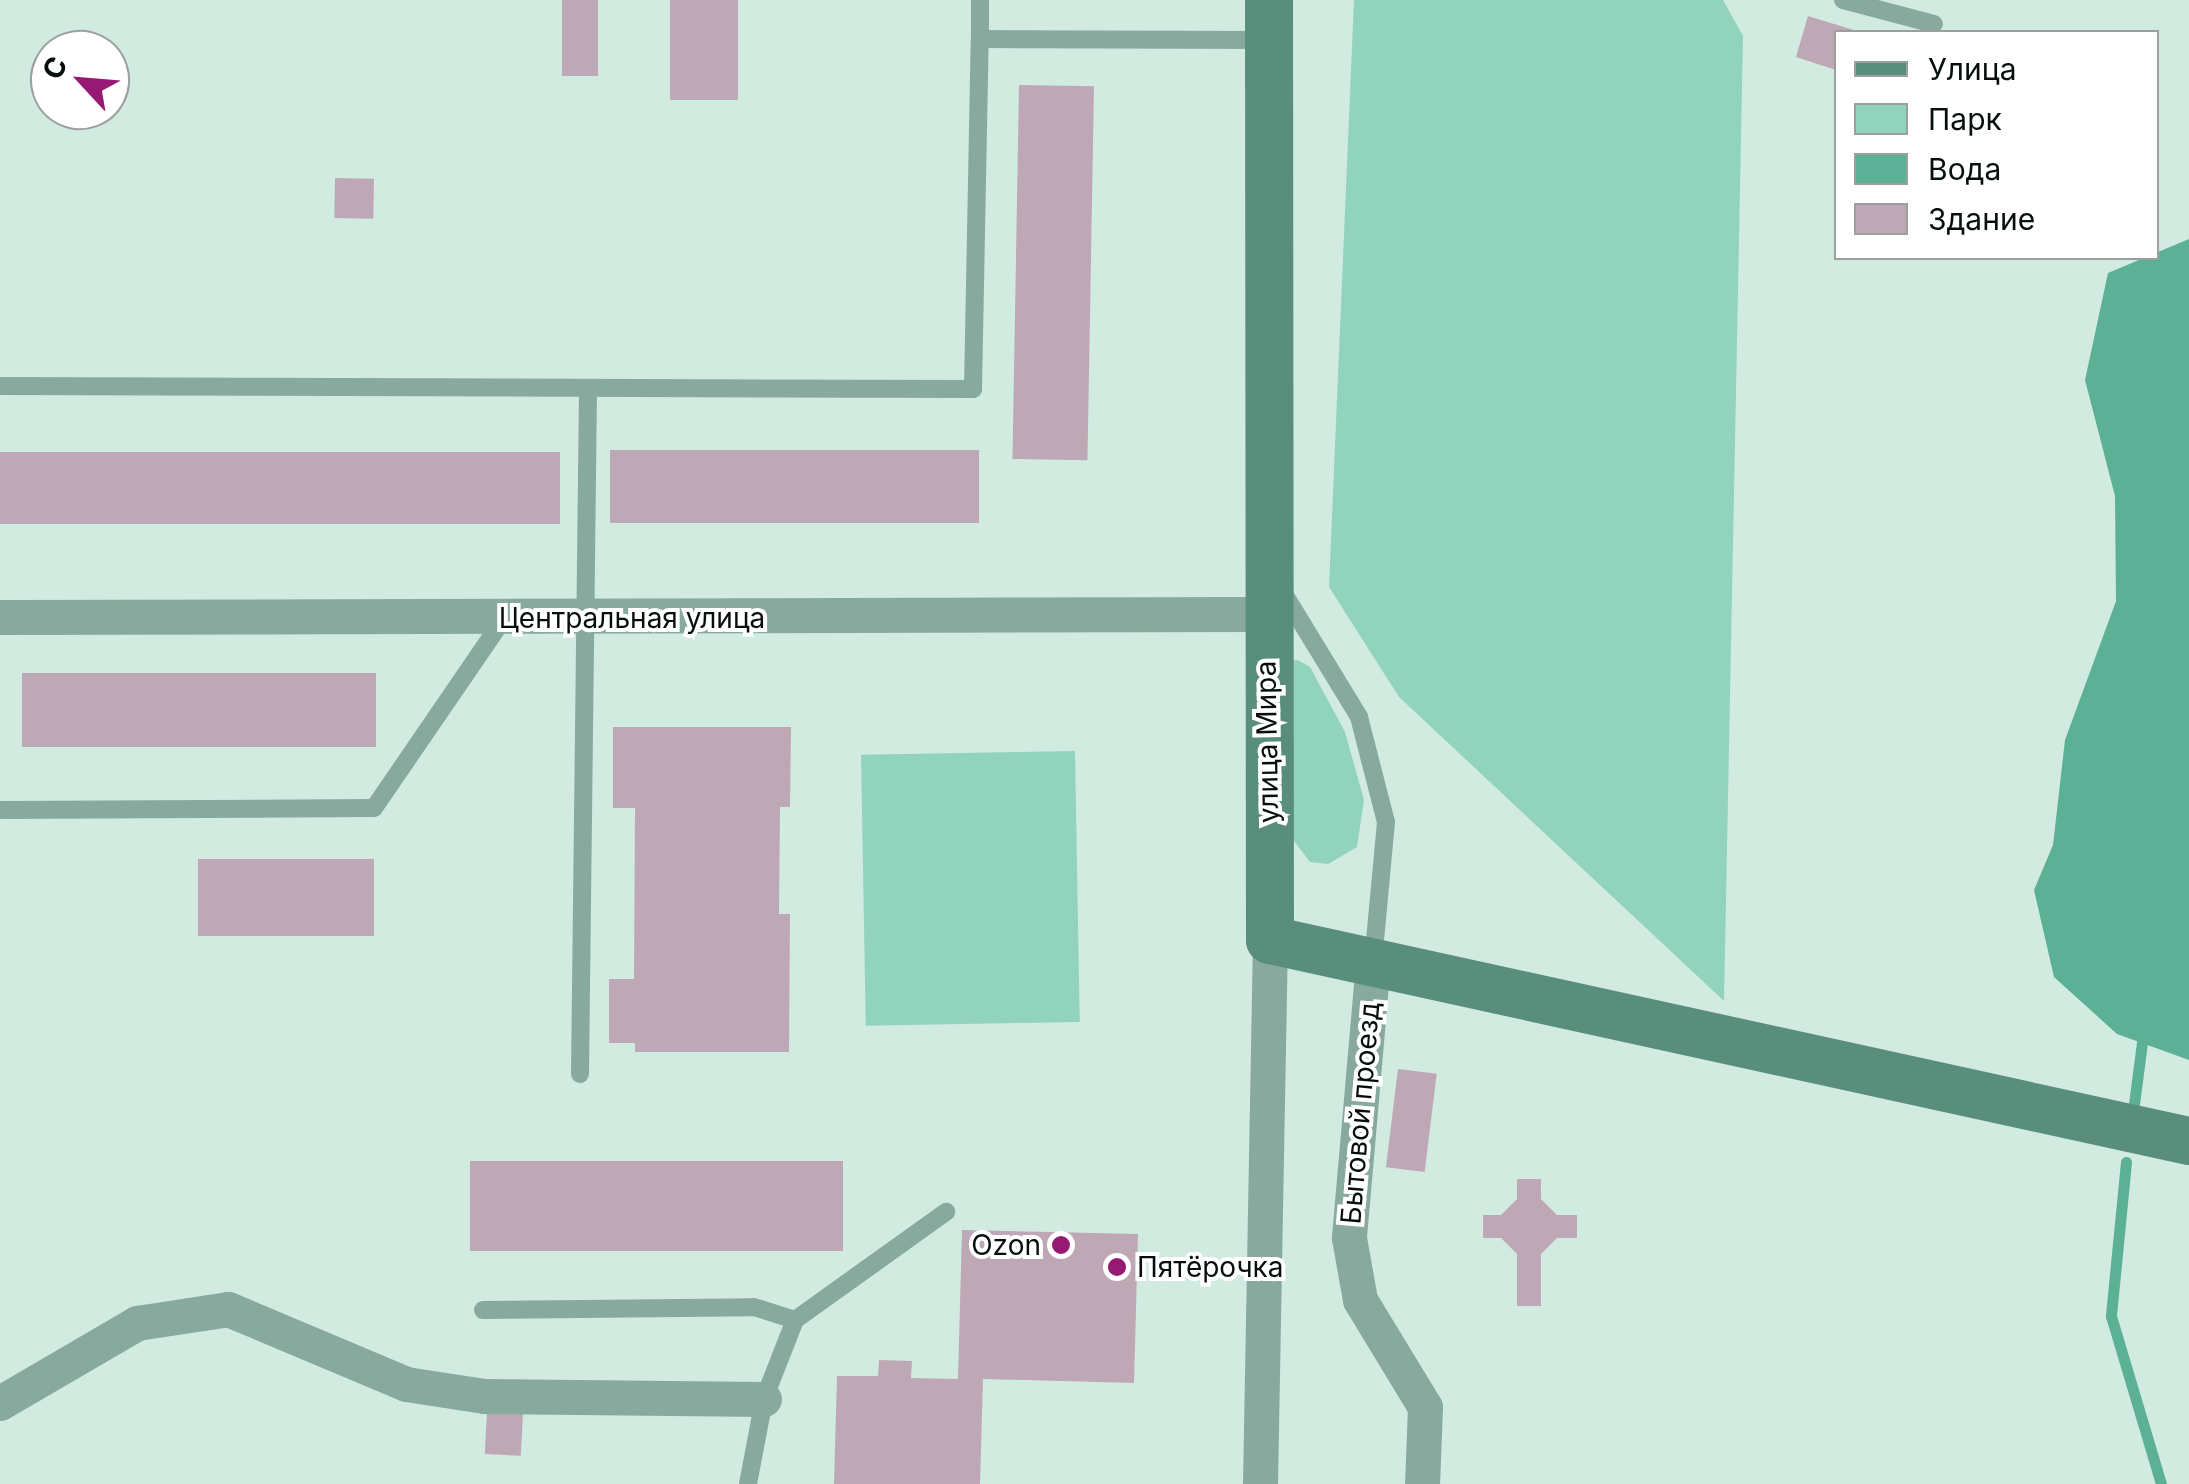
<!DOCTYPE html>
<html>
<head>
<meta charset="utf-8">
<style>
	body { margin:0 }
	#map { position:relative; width:2189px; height:1484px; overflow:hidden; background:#d1ebe1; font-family:Inter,sans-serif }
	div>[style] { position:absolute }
	.green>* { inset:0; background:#92d3bd; transform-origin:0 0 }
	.water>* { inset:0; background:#5bb095 }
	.stream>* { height:11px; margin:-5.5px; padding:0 5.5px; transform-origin:5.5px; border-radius:5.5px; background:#5bb095 }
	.building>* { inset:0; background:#bea8b5; transform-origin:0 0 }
	.lane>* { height:18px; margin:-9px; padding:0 9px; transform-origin:9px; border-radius:9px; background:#88aa9e }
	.street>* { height:35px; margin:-17.5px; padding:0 17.5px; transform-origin:17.5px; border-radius:17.5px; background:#88aa9e }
	.secondary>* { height:48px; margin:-24px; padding:0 24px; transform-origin:24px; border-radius:24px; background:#598e7c }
	.dots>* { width:28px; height:28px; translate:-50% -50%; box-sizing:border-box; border:5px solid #fff; border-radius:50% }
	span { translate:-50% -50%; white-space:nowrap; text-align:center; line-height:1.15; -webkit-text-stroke:8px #fff; paint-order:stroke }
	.street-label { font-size:28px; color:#060f0c }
	.poi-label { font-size:28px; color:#060f0c }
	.right { translate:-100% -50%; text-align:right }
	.left { translate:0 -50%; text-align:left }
	.legend { position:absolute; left:1834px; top:30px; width:325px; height:230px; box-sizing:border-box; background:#fff; border:2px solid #9b9f9e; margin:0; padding:12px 18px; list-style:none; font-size:30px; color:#060f0c }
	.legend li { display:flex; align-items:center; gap:20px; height:50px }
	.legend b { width:50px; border:2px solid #9b9f9e }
	.north { position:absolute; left:30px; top:30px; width:100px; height:100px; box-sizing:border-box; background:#fff; border:2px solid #9b9f9e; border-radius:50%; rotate:296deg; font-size:28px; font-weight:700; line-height:40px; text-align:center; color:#060f0c }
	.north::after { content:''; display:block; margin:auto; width:35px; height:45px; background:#961a74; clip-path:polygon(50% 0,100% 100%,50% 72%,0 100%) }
</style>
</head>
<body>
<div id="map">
	<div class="green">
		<i style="clip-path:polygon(1354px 0,1723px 0,1743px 36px,1724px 1001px,1399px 697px,1329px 587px)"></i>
		<i style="clip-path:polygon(1298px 660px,1310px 667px,1345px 732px,1364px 800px,1357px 847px,1328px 864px,1310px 862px,1288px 833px,1288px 661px)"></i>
		<i style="left:1075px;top:751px;width:271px;height:214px;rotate:89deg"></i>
	</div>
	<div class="water">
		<i style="clip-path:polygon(2189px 239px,2189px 1060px,2117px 1034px,2054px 977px,2034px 890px,2053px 845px,2065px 740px,2116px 601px,2115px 496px,2085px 380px,2108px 273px)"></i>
	</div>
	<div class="stream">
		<i style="left:2134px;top:1104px;width:63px;rotate:-82.6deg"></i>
		<i style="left:2126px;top:1162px;width:155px;rotate:95.6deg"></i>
		<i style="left:2111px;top:1316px;width:175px;rotate:73.4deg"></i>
	</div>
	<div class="building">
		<i style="left:562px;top:0;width:36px;height:76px"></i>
		<i style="left:670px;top:0;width:68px;height:100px"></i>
		<i style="clip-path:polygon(1808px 16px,1860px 32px,1836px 32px,1836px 70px,1796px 57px)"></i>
		<i style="left:1019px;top:85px;width:75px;height:374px;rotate:1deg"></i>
		<i style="left:335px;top:178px;width:39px;height:40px;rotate:1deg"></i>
		<i style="left:610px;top:450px;width:369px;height:73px"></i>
		<i style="left:0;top:452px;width:560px;height:72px"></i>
		<i style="left:376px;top:673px;width:74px;height:354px;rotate:90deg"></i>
		<i style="clip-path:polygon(613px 727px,791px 727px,790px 807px,780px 807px,779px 914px,790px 914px,789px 1052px,635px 1052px,635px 1043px,609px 1043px,609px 979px,634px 979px,635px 808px,613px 808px)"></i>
		<i style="left:198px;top:859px;width:176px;height:77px"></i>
		<i style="left:1398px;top:1069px;width:39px;height:99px;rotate:7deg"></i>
		<i style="left:843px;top:1161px;width:90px;height:373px;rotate:90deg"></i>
		<i style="clip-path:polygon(1517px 1179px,1541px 1179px,1541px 1199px,1557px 1215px,1577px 1215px,1577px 1238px,1557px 1238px,1541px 1254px,1541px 1306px,1517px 1306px,1517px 1254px,1501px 1238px,1483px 1238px,1483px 1215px,1501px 1215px,1517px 1199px)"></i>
		<i style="clip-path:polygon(962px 1230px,1138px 1234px,1134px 1383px,983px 1379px,980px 1484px,834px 1484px,837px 1376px,878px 1376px,879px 1360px,912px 1361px,911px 1378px,958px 1379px)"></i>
		<i style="left:487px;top:1412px;width:36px;height:42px;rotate:3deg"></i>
	</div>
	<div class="lane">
		<i style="left:1843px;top:0;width:94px;rotate:14.8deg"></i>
		<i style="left:980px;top:39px;width:39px;rotate:-90deg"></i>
		<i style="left:0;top:386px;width:973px;rotate:0.18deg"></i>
		<i style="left:973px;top:389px;width:350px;rotate:-88.9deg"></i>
		<i style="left:980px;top:39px;width:289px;rotate:0.2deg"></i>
		<i style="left:1281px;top:589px;width:150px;rotate:58.6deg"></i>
		<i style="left:1359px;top:717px;width:108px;rotate:75.6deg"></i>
		<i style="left:1386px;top:822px;width:141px;rotate:95.3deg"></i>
		<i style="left:0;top:810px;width:374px;rotate:-0.3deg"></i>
		<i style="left:374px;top:808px;width:230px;rotate:-55.6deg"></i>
		<i style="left:580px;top:1074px;width:686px;rotate:-89.33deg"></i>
		<i style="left:483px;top:1310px;width:271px;rotate:-0.6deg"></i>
		<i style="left:754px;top:1307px;width:43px;rotate:17.6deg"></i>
		<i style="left:748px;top:1484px;width:86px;rotate:-79.3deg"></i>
		<i style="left:764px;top:1399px;width:85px;rotate:-68.6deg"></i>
		<i style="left:795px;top:1320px;width:186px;rotate:-35.6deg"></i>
	</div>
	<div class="street">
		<i style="left:0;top:617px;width:1265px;rotate:-0.14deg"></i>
		<i style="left:1373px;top:962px;width:277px;rotate:95deg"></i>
		<i style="left:1349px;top:1238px;width:63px;rotate:79.9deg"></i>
		<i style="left:1360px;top:1300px;width:125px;rotate:58.7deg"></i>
		<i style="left:1425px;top:1407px;width:77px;rotate:92.2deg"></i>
		<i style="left:0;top:1403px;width:159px;rotate:-30.3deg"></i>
		<i style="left:137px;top:1323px;width:92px;rotate:-8.7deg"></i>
		<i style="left:228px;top:1309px;width:193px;rotate:22.8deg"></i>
		<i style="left:406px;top:1384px;width:79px;rotate:8.7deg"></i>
		<i style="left:484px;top:1396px;width:280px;rotate:0.6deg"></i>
		<i style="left:1260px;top:1484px;width:544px;rotate:-88.95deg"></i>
	</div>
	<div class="secondary">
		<i style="left:1269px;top:0;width:940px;rotate:89.94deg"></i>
		<i style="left:1270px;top:940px;width:941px;rotate:12.34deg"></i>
	</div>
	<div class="dots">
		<i style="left:1061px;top:1245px;background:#961a74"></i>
		<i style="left:1117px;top:1267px;background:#961a74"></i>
	</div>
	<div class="street-label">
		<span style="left:632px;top:618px">Центральная улица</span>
		<span style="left:1267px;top:742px;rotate:-91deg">улица Мира</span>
		<span style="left:1360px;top:1113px;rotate:-85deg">Бытовой проезд</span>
	</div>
	<div class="poi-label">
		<span class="right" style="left:1041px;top:1245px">Ozon</span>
		<span class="left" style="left:1137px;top:1267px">Пятёрочка</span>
	</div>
	<ul class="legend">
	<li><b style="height:12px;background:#598e7c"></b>Улица</li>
	<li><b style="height:28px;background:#92d3bd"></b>Парк</li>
	<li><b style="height:28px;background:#5bb095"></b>Вода</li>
	<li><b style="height:28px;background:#bea8b5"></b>Здание</li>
	</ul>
	<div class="north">С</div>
</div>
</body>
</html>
